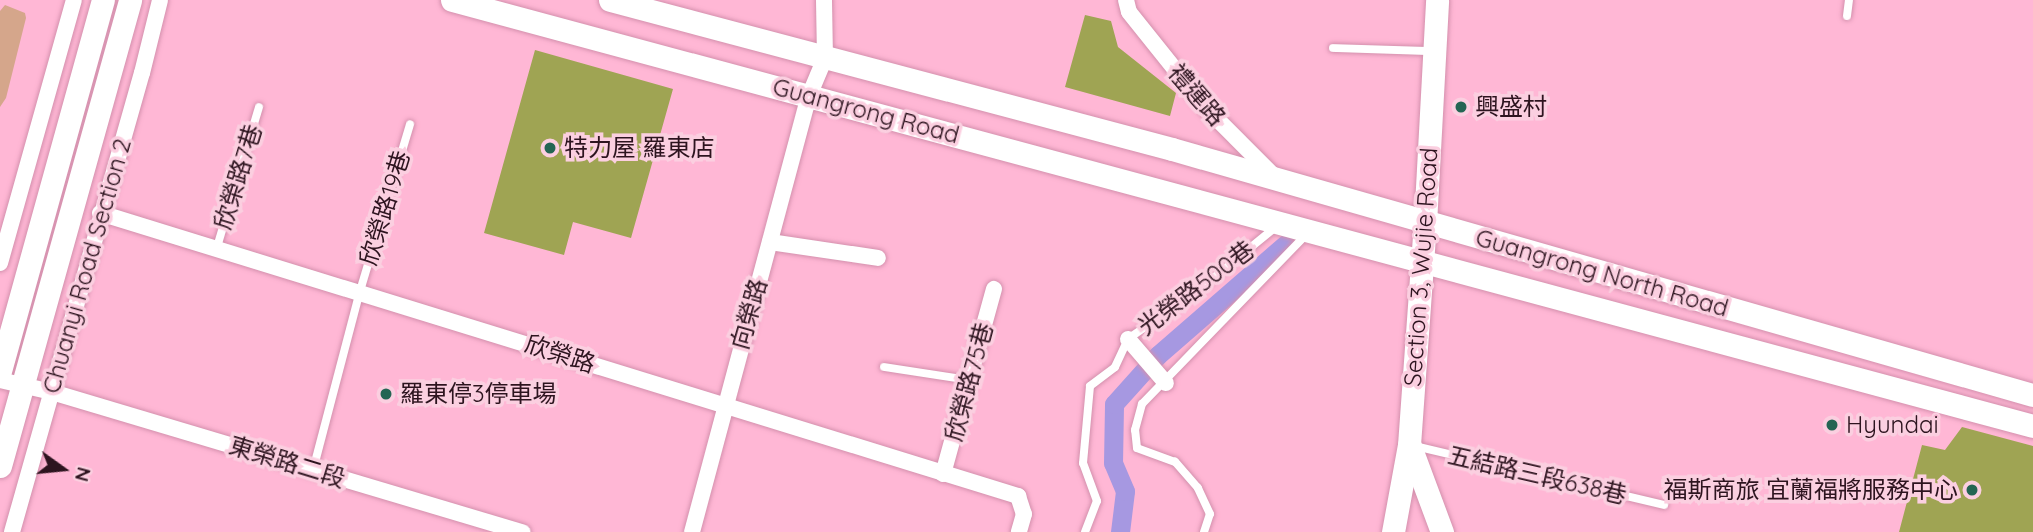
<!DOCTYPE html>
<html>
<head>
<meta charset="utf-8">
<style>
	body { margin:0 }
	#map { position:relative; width:2033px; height:532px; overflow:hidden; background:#ffb7d5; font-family:Quicksand,"Noto Sans TC",sans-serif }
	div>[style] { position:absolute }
	.green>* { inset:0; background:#d5a68b }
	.canal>* { height:19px; margin:-9.5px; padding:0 9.5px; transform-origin:9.5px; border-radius:9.5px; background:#a698e1 }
	.building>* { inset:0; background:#9fa453 }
	.roads { filter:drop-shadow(0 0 2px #d490ad) drop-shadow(0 0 2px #d490ad) }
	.lane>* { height:8px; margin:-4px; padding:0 4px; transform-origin:4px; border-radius:4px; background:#fff }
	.street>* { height:16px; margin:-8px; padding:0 8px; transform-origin:8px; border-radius:8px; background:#fff }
	.secondary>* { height:23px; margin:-11.5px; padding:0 11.5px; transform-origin:11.5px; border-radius:11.5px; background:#fff }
	.dots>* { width:19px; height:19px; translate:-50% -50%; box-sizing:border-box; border:4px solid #fbcfe0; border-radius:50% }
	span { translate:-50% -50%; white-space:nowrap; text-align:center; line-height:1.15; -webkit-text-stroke:7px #fbcfe0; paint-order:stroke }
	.street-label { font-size:24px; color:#2d141f }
	.poi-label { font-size:24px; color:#2d141f }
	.left { translate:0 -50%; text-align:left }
	.right { translate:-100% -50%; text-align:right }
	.north { position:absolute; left:28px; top:434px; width:70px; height:70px; -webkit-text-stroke:5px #fbcfe0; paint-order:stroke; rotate:105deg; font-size:19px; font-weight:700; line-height:28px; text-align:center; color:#2d141f }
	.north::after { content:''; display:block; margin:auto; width:24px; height:32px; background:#2d141f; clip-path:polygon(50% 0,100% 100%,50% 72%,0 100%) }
</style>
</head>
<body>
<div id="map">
	<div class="green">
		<i style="clip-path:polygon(5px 5px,25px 13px,26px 18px,6px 98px,0 107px,0 11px)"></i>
	</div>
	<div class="canal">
		<i style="left:1120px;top:532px;width:41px;rotate:-83deg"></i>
		<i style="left:1125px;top:491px;width:30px;rotate:-113deg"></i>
		<i style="left:1113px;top:463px;width:59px;rotate:-89deg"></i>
		<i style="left:1114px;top:404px;width:66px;rotate:-48.1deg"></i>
		<i style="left:1158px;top:355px;width:171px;rotate:-41deg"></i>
	</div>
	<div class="building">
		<i style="clip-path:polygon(1085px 15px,1111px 21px,1118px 47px,1176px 93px,1170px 116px,1065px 87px)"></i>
		<i style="clip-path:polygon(535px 50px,673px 89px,631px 238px,573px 222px,564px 255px,484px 233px)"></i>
		<i style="clip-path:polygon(1962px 427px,2033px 446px,2033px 532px,1899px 532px,1922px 445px,1945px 450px)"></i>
	</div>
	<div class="roads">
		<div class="lane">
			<i style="left:1847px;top:16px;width:16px;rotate:-83deg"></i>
			<i style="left:1333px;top:48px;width:98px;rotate:1.8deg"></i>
			<i style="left:217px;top:247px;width:146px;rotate:-73.3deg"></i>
			<i style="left:884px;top:367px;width:86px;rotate:8.7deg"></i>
			<i style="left:1415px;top:446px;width:256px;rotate:13.3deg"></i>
			<i style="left:313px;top:470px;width:185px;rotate:-75.3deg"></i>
			<i style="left:360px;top:291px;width:174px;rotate:-73.3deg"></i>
			<i style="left:1085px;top:532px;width:33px;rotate:-69deg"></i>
			<i style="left:1097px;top:501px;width:40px;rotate:-110.2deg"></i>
			<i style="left:1083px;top:463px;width:77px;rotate:-84.8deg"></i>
			<i style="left:1090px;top:386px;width:31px;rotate:-37deg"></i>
			<i style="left:1115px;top:367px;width:31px;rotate:-65deg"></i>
			<i style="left:1128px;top:339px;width:97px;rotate:-35.3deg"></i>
			<i style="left:1207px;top:283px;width:90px;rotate:-39.2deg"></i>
			<i style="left:1204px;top:532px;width:19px;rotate:-72deg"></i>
			<i style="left:1210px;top:514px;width:29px;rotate:-115deg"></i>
			<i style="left:1198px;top:488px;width:35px;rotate:-131deg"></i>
			<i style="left:1175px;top:462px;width:40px;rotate:-159.8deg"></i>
			<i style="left:1137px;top:448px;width:18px;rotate:-96deg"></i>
			<i style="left:1135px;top:430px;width:27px;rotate:-75deg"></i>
			<i style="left:1142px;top:404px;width:235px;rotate:-45.9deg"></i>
		</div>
		<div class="street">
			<i style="left:1126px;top:0;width:12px;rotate:76deg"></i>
			<i style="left:1129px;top:12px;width:123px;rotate:51.3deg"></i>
			<i style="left:1206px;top:108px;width:96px;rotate:45deg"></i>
			<i style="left:100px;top:213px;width:961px;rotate:17.13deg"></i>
			<i style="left:1018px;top:496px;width:19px;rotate:72deg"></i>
			<i style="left:1024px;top:514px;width:19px;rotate:106deg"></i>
			<i style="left:770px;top:242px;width:109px;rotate:8.4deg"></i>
			<i style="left:0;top:263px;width:273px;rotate:-74.3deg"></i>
			<i style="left:1128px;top:339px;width:58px;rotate:49.2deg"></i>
			<i style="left:0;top:380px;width:53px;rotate:13deg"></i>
			<i style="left:52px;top:392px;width:491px;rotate:16.6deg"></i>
			<i style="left:943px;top:474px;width:192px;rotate:-74.6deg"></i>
			<i style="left:12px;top:532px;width:477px;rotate:-74.2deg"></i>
			<i style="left:142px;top:73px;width:75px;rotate:-76.1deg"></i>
			<i style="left:692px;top:532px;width:451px;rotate:-75deg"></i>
			<i style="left:809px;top:96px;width:41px;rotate:-67.2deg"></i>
			<i style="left:825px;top:58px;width:58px;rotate:-91deg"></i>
		</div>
		<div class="secondary">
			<i style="left:452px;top:0;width:1637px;rotate:15.08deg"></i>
			<i style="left:610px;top:0;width:581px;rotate:14.85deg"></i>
			<i style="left:1172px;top:149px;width:895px;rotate:15.95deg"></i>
			<i style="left:0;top:371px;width:385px;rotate:-74.5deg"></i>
			<i style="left:1410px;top:446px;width:92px;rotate:69.6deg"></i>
			<i style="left:0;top:466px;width:484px;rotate:-74.4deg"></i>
			<i style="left:1393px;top:532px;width:88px;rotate:-79.6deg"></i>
			<i style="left:1409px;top:445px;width:222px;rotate:-85.9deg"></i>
			<i style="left:1425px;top:224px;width:224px;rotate:-86.9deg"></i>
		</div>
	</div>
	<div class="dots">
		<i style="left:1461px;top:107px;background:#246553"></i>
		<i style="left:550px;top:148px;background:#246553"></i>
		<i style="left:386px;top:394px;background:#246553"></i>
		<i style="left:1832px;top:425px;background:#246553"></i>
		<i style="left:1972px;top:490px;background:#246553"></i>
	</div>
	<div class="street-label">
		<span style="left:1197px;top:95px;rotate:49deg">禮運路</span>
		<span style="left:866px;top:111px;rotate:15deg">Guangrong Road</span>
		<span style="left:238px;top:177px;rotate:-73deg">欣榮路7巷</span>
		<span style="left:385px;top:208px;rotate:-73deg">欣榮路19巷</span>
		<span style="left:87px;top:266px;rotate:-74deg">Chuanyi Road Section 2</span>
		<span style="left:1421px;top:267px;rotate:-86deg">Section 3, Wujie Road</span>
		<span style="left:1602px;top:273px;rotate:16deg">Guangrong North Road</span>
		<span style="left:1196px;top:288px;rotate:-37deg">光榮路500巷</span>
		<span style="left:749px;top:314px;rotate:-74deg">向榮路</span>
		<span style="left:560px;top:354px;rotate:18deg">欣榮路</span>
		<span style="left:969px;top:382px;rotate:-75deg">欣榮路75巷</span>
		<span style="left:287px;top:462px;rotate:17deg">東榮路二段</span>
		<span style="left:1537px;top:475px;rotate:13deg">五結路三段638巷</span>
	</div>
	<div class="poi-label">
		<span class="left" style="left:1475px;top:107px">興盛村</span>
		<span class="left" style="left:564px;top:148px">特力屋 羅東店</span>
		<span class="left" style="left:400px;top:394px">羅東停3停車場</span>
		<span class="left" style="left:1846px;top:425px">Hyundai</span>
		<span class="right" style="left:1958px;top:490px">福斯商旅 宜蘭福將服務中心</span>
	</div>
	<div class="north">N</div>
</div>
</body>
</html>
